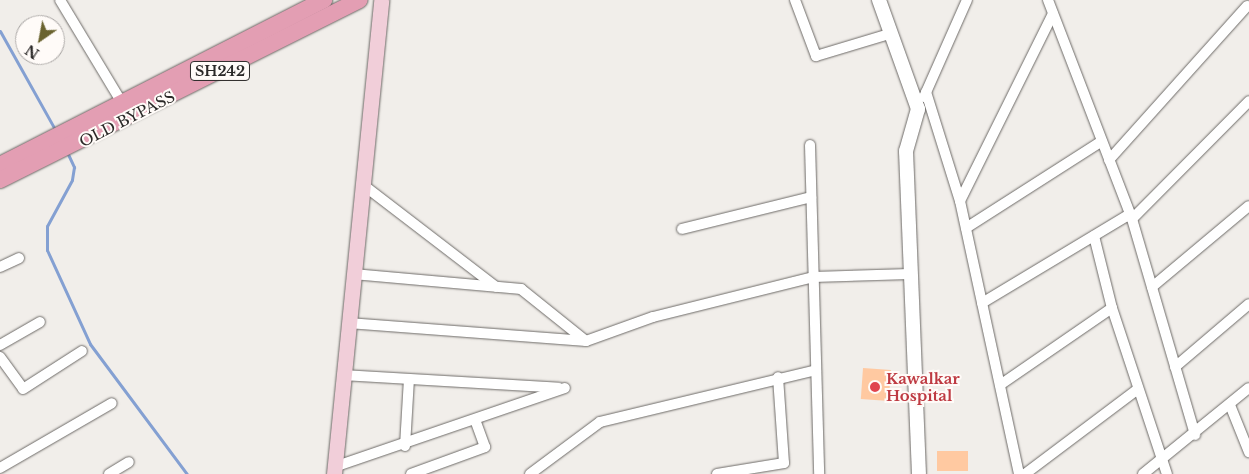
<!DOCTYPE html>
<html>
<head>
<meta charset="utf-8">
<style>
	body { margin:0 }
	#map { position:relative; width:1249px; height:474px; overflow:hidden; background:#f1eeea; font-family:"Libre Baskerville",serif }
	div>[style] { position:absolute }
	.stream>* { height:3px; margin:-1.5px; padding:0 1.5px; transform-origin:1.5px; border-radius:1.5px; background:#84a0d2 }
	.building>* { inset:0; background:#ffc9a1; transform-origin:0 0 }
	.roads { filter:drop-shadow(0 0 1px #6d6a67) drop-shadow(0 0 1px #6d6a67) }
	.minor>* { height:10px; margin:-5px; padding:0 5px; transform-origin:5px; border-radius:5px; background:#fff }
	.tertiary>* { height:14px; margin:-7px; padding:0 7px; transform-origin:7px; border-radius:7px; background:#fff }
	.secondary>* { height:15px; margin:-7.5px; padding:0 7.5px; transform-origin:7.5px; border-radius:7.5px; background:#f1ced9 }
	.primary>* { height:16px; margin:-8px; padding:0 8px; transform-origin:8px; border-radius:8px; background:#e39eb3 }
	.dots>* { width:14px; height:14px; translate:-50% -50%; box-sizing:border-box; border:2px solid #fffbf8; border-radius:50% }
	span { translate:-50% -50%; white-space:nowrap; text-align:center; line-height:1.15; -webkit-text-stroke:4px #fffbf8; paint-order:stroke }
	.shield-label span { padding:1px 4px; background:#fffbf8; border:1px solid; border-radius:4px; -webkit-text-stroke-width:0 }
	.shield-label { font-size:14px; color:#2b2928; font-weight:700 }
	.street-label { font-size:15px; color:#2b2928 }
	.health-label { font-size:15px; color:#be3a42; font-weight:700 }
	.left { translate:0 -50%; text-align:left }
	.north { position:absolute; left:15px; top:15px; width:50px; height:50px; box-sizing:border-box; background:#fffbf8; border:1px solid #aaa7a5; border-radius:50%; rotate:213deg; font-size:14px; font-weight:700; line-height:20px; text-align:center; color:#2b2928 }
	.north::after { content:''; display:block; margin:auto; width:18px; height:22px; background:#6a632f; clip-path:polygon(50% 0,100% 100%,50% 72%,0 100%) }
</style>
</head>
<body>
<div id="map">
	<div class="stream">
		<i style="left:0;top:31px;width:115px;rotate:60.8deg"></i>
		<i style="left:67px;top:152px;width:17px;rotate:65deg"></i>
		<i style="left:74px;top:167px;width:13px;rotate:99deg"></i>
		<i style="left:72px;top:180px;width:52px;rotate:118.5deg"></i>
		<i style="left:47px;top:226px;width:24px;rotate:90deg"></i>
		<i style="left:47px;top:250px;width:103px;rotate:65.4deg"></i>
		<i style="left:90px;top:344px;width:162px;rotate:53.3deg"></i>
	</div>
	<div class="building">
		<i style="left:863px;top:368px;width:28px;height:31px;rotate:4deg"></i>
		<i style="left:937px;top:451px;width:31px;height:20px"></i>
	</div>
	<div class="roads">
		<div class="minor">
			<i style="left:60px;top:0;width:124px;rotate:58.9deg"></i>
			<i style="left:795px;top:0;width:60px;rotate:69.4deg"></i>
			<i style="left:816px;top:56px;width:79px;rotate:-16.8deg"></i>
			<i style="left:1048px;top:0;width:235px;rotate:69deg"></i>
			<i style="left:1132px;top:219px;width:225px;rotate:73.7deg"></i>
			<i style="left:926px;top:92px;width:114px;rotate:72.7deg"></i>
			<i style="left:960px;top:201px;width:279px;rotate:77.8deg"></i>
			<i style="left:924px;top:97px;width:106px;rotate:-66.1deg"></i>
			<i style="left:810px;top:145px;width:329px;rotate:88.4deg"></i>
			<i style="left:1109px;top:160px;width:207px;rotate:-48.1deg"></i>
			<i style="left:362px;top:184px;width:169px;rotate:37.5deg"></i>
			<i style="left:960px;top:201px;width:209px;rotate:-63.6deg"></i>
			<i style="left:1132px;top:219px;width:166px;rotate:-45.2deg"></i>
			<i style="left:966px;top:228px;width:161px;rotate:-32.6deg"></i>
			<i style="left:682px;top:229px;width:133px;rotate:-13.9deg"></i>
			<i style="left:1094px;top:236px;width:74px;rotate:76deg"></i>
			<i style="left:1112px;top:308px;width:175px;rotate:71.7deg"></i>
			<i style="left:0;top:267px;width:21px;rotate:-25deg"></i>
			<i style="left:353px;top:274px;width:169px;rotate:5.1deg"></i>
			<i style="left:521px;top:289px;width:83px;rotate:38.7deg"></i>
			<i style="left:1152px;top:287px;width:126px;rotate:-39.9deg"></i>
			<i style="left:982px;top:303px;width:173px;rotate:-31deg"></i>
			<i style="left:348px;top:323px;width:239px;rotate:4.3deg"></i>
			<i style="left:586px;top:341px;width:71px;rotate:-19.7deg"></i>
			<i style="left:653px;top:317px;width:165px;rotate:-14deg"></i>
			<i style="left:813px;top:277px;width:97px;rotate:-1.8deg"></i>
			<i style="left:0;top:345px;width:46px;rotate:-29.9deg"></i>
			<i style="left:0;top:357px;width:39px;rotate:54deg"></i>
			<i style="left:23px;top:389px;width:70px;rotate:-32.8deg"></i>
			<i style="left:1175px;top:367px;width:97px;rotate:-40.4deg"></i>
			<i style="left:343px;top:375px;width:216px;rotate:3.4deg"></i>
			<i style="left:1000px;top:385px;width:136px;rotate:-34.5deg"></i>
			<i style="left:1230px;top:405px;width:51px;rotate:68deg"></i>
			<i style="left:405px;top:446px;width:67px;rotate:-86.6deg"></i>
			<i style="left:334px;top:467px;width:244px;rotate:-18.9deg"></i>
			<i style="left:0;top:468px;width:129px;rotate:-30.1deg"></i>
			<i style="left:109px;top:474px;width:23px;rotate:-31deg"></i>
			<i style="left:411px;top:474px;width:79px;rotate:-20deg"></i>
			<i style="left:485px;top:447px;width:29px;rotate:-110deg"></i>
			<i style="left:530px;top:474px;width:87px;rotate:-36.6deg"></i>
			<i style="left:600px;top:422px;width:222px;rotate:-13.5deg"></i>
			<i style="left:717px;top:474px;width:68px;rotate:-9.3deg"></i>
			<i style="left:784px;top:463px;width:86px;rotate:-94deg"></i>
			<i style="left:1025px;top:474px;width:141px;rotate:-37deg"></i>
			<i style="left:1143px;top:474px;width:136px;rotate:-39.1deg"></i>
		</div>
		<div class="tertiary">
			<i style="left:879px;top:0;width:116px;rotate:70.3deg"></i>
			<i style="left:918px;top:109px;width:44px;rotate:105.9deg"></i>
			<i style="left:906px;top:151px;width:323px;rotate:87.7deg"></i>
		</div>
		<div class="secondary">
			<i style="left:334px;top:474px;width:476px;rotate:-84.3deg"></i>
		</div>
		<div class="primary">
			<i style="left:0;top:165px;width:364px;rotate:-27deg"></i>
			<i style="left:0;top:180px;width:402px;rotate:-26.6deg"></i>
		</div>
	</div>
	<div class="dots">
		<i style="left:875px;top:387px;background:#e0444e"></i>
	</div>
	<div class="shield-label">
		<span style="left:220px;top:71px">SH242</span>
	</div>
	<div class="street-label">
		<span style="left:127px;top:119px;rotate:-27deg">OLD BYPASS</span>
	</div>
	<div class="health-label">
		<span class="left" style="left:886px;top:387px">Kawalkar<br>Hospital</span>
	</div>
	<div class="north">N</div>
</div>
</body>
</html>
